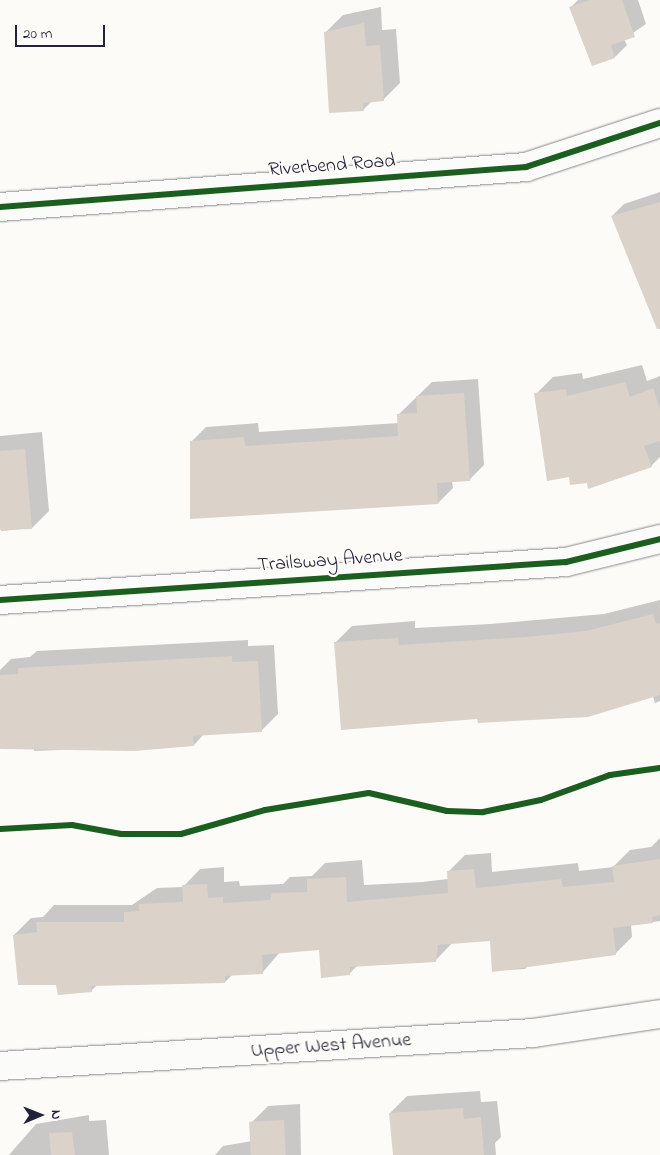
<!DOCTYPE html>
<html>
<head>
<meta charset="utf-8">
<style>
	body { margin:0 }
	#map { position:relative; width:660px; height:1155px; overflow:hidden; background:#fcfbf8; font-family:"Indie Flower",sans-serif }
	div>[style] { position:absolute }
	.shadow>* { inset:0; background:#0003 }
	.building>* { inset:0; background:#dbd2ca; transform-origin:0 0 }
	.roads { filter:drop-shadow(0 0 1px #88888c) drop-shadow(0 0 1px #88888c) }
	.minor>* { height:28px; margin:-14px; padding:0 14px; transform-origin:14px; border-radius:14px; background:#fbfbf9 }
	.cycleway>* { height:6px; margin:-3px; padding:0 3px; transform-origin:3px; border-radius:3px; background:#1b5e20 }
	span { translate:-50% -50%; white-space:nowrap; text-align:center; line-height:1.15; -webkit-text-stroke:4.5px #fdfcf7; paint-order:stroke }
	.street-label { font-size:20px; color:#22223b }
	.north { position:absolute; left:15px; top:1090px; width:50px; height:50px; -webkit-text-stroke:4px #fdfcf7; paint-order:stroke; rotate:89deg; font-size:14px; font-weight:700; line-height:20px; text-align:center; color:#22223b }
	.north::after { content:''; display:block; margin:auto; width:18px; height:22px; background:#22223b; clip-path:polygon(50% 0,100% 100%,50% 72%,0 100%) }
	.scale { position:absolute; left:15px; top:25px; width:90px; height:22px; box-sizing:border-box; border:2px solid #22223b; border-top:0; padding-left:6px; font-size:15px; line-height:18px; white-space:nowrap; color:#22223b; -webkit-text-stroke:4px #fdfcf7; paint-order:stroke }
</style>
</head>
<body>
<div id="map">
	<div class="shadow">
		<i style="clip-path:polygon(578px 0,638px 0,646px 24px,624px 39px,627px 45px,615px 57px,593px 64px,571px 7px)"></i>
		<i style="clip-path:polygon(381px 7px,382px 30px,396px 29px,400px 83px,383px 100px,372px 101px,363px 110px,326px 32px,343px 15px)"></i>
		<i style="clip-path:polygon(660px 192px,660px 280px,612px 216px,624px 204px)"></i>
		<i style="clip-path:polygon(642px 365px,647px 381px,660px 376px,660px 457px,651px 466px,588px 481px,570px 476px,536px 394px,553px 377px,582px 373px,583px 379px)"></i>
		<i style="clip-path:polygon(478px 379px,484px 465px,469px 480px,452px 481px,453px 488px,438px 503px,191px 442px,206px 427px,258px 423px,259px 432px,399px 423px,398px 415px,432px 382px)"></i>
		<i style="clip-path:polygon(42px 432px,49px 511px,32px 528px,1px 531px,6px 522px,0 522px,0 436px)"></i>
		<i style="clip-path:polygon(660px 600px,660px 701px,655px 703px,653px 696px,479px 717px,335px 643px,352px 626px,415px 621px,415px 628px,490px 624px,604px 614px)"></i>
		<i style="clip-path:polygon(248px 640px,248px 646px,274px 645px,278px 714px,261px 731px,204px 734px,194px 745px,34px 751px,34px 746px,0 747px,0 670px,11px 659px,30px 657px,37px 651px)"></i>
		<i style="clip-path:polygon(660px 838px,660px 921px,631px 925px,632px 937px,615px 954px,530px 964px,525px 969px,493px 971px,491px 940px,452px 943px,435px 961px,357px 966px,350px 973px,320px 948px,280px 952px,263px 972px,233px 974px,225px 982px,98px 984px,91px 991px,58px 983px,14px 935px,31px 918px,43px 917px,54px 905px,132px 905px,157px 888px,183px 887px,200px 869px,224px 867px,224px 882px,239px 881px,240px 886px,283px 884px,290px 877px,312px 876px,325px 863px,362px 860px,364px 885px,422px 882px,448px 879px,448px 872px,465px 855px,491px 853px,492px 872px,578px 863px,579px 871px,613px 867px,630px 850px,651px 847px)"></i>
		<i style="clip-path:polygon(480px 1091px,481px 1102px,497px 1101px,501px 1137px,495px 1143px,496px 1155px,394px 1155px,390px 1113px,407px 1096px)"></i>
		<i style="clip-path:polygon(300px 1104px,301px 1155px,215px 1155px,223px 1146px,252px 1141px,251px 1123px,268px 1106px)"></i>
		<i style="clip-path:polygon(89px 1115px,89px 1121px,106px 1120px,109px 1155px,9px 1155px,36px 1124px)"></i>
	</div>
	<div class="building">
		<i style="clip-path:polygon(590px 0,622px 0,635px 37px,611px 45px,615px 58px,592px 66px,569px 7px)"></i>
		<i style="clip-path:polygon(364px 23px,366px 46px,380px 45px,384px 101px,363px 103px,364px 111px,329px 113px,324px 32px)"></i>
		<i style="clip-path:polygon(660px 202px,660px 329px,657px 329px,611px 216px)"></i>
		<i style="clip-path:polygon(625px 382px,630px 397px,653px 388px,660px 409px,660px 441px,644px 446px,652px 467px,588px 489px,587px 483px,570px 485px,569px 477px,547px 481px,534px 393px,566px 389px,567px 396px)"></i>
		<i style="clip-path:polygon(464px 393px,470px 481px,437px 483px,438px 504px,190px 519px,190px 441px,244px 437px,245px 446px,398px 436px,397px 414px,417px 413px,416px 396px)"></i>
		<i style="clip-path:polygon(25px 449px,32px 529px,0 530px,0 451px)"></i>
		<i style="clip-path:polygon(653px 614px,656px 624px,660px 623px,660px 695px,588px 717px,478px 723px,477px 719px,341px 730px,334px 642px,398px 638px,399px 645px,527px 637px,586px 631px)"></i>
		<i style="clip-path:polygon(232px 656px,232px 662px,258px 661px,262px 732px,193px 736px,194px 746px,134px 751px,0 749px,0 675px,18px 674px,18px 668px)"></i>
		<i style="clip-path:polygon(660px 859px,660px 915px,652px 917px,653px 923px,613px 928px,616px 955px,492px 972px,490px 941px,438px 945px,436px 962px,350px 967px,350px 975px,321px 978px,319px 950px,262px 955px,263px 974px,225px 976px,225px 983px,91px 986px,92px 992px,58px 995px,56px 985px,18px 985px,13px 935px,37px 932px,36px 922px,124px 922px,124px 912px,139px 911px,139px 904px,183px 902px,182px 885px,207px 884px,208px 898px,223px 897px,223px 903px,270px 900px,272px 893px,307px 892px,307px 879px,346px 877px,347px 902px,448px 893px,447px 871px,474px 869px,476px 888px,561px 879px,563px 887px,614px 882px,612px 866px)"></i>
		<i style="clip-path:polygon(463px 1108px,464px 1119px,481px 1117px,484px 1155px,393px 1155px,389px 1113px)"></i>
		<i style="left:284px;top:1120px;width:35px;height:35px;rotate:87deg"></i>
		<i style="clip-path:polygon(72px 1132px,75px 1155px,51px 1155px,49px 1133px)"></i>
	</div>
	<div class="roads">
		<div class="minor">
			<i style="left:0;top:207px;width:528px;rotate:-4.35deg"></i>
			<i style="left:526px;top:167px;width:141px;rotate:-18.2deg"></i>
			<i style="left:0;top:600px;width:567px;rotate:-3.84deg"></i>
			<i style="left:566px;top:562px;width:97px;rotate:-13.7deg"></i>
			<i style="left:0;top:1066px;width:534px;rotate:-3.54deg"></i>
			<i style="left:533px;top:1033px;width:128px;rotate:-8.5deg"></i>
		</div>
	</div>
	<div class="cycleway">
		<i style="left:0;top:207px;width:528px;rotate:-4.35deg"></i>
		<i style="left:526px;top:167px;width:141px;rotate:-18.2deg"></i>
		<i style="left:0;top:600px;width:567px;rotate:-3.84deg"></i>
		<i style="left:566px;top:562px;width:97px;rotate:-13.7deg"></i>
		<i style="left:0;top:829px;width:72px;rotate:-3.2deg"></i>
		<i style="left:72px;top:825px;width:50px;rotate:10.4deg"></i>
		<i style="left:121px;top:834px;width:60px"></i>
		<i style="left:181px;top:834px;width:87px;rotate:-15.9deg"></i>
		<i style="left:265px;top:810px;width:105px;rotate:-9.3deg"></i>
		<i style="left:369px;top:793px;width:80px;rotate:13deg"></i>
		<i style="left:447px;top:811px;width:36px;rotate:2deg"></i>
		<i style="left:483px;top:812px;width:59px;rotate:-11.7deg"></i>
		<i style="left:541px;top:800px;width:73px;rotate:-19.9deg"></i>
		<i style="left:610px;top:775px;width:50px;rotate:-8deg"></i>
	</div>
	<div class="street-label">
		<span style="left:332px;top:166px;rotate:-4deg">Riverbend Road</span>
		<span style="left:330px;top:561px;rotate:-4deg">Trailsway Avenue</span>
		<span style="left:331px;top:1046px;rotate:-4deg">Upper West Avenue</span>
	</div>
	<div class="north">N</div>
	<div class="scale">20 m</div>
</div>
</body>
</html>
